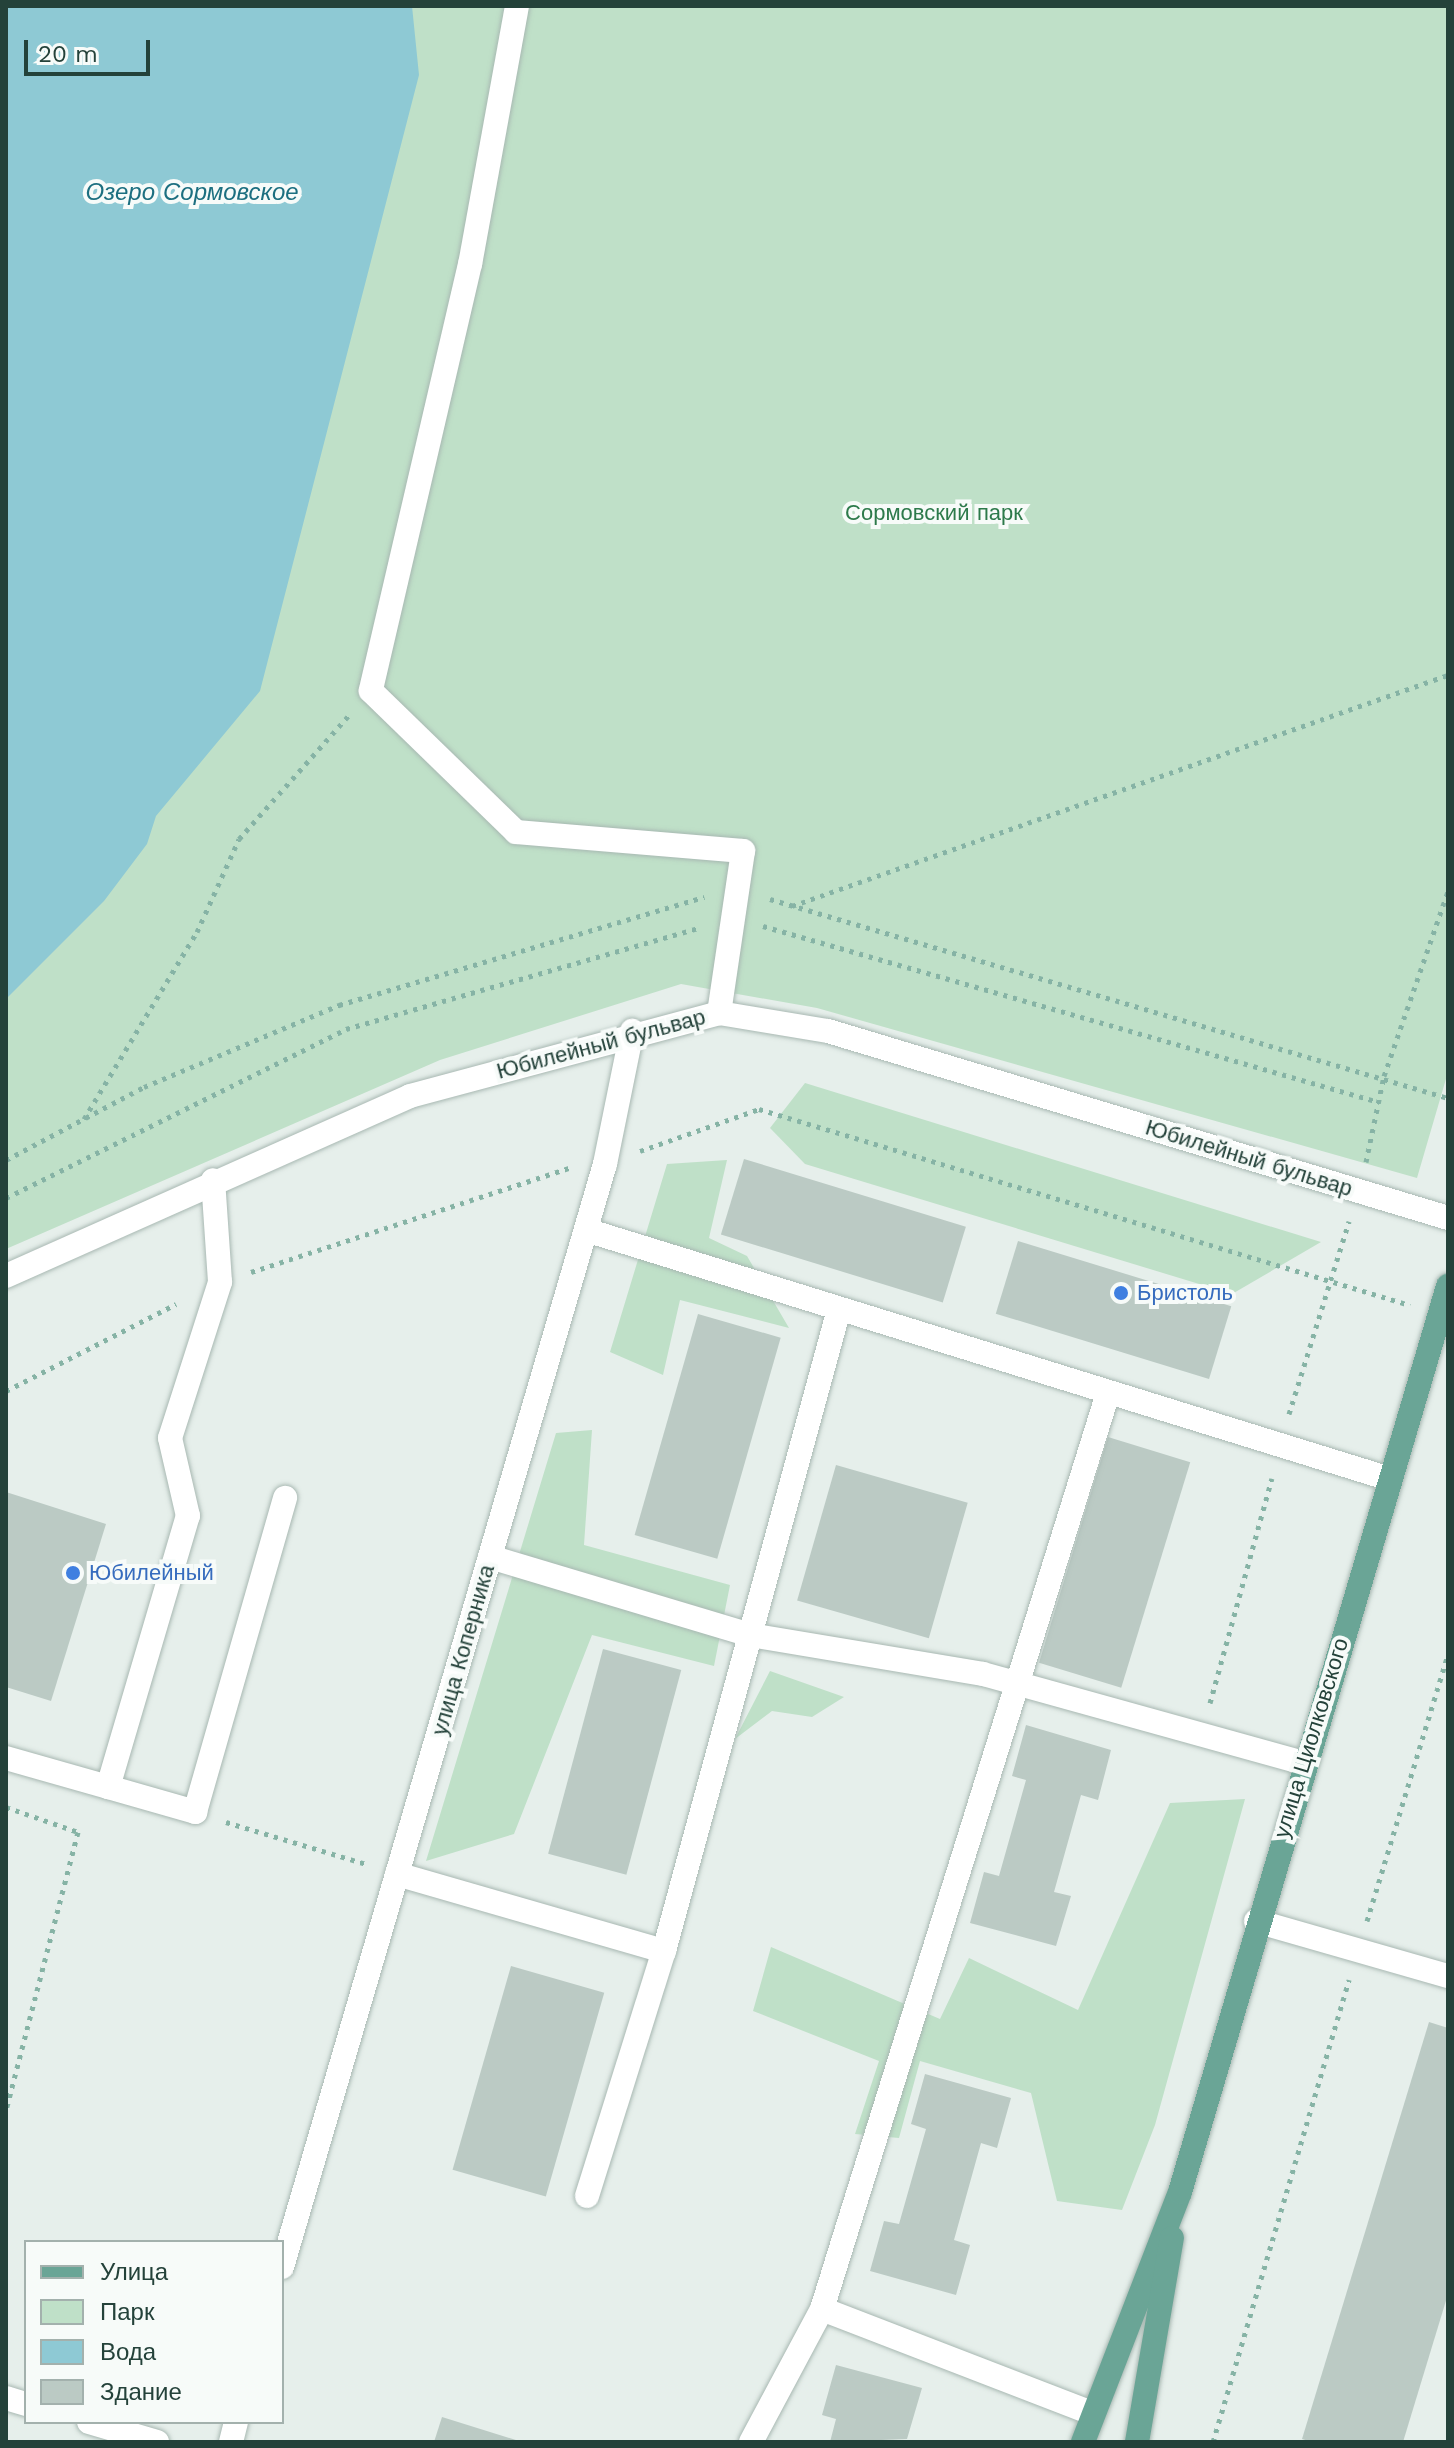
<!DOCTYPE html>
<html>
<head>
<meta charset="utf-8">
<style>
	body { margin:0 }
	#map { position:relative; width:1454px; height:2448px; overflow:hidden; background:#e6efeb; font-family:"Work Sans",sans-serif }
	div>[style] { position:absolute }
	.green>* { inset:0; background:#bfe0c8 }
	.water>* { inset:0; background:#8ec9d4 }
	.building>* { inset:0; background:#bbcac4; transform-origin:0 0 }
	.path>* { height:5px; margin-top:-2.5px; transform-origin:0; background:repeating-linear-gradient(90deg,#86b3a5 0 4px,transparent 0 10px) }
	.roads { filter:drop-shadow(0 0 2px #a8b8b2) drop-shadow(0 0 2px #a8b8b2) }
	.minor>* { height:24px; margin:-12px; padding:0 12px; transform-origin:12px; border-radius:12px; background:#fff }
	.major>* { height:24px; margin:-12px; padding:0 12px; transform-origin:12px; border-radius:12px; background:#6aa596 }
	.dots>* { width:22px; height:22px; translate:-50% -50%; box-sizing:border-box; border:4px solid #f7fbf9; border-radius:50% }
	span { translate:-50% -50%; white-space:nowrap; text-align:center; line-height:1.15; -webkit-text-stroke:8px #f7fbf9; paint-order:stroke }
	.park-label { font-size:22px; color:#2d7a4b }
	.street-label { font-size:22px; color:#24423a }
	.shop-label { font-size:22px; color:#366cbe }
	.left { translate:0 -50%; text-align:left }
	.water-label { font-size:24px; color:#1c6f80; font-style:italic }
	.frame { position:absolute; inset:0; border:8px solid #24423a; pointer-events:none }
	.legend { position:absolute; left:24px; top:2240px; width:260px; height:184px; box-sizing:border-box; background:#f7fbf9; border:2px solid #a3b1ad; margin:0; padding:10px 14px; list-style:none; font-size:24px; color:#24423a }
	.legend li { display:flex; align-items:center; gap:16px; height:40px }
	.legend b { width:40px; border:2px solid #a3b1ad }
	.scale { position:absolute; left:24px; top:40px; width:126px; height:36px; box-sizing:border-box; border:4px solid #24423a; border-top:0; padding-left:10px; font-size:24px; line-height:28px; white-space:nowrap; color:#24423a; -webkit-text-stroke:6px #f7fbf9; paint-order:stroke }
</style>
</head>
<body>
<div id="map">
	<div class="green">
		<i style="clip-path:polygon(6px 6px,1448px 6px,1448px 1072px,1417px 1178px,817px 1008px,681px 984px,440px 1060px,6px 1249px)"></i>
		<i style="clip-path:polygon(805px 1083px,1321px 1242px,1232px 1294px,805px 1164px,770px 1128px)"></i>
		<i style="clip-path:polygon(727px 1160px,709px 1238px,747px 1256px,789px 1328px,680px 1300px,663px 1375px,610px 1352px,667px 1164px)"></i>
		<i style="clip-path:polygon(592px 1430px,584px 1545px,730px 1585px,714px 1666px,592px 1635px,514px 1834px,426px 1861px,556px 1433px)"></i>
		<i style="clip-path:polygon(770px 1671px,844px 1697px,812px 1717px,772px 1711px,735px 1739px)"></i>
		<i style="clip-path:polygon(1245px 1799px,1155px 2125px,1122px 2210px,1057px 2201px,1031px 2093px,920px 2061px,899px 2138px,855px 2134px,879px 2061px,753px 2011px,771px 1947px,940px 2019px,969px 1958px,1078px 2010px,1170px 1803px)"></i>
	</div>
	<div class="water">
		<i style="clip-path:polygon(6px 6px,412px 6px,419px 75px,260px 691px,156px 816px,147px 844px,104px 901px,6px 999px)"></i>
	</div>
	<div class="building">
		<i style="left:744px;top:1159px;width:232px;height:79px;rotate:17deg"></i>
		<i style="left:1018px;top:1241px;width:223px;height:76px;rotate:17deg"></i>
		<i style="left:698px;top:1314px;width:86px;height:230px;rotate:16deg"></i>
		<i style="left:1108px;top:1437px;width:86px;height:236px;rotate:17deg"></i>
		<i style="left:836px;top:1465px;width:137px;height:141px;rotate:16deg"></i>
		<i style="clip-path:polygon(6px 1492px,106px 1524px,51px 1701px,6px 1687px)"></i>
		<i style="left:603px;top:1649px;width:81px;height:212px;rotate:15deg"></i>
		<i style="clip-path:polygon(1026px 1725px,1111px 1750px,1098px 1800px,1081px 1795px,1054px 1892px,1071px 1896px,1056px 1946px,970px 1923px,984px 1872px,999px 1876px,1026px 1780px,1012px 1776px)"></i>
		<i style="left:511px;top:1966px;width:97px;height:212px;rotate:16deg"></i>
		<i style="clip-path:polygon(1429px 2022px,1448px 2028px,1448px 2294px,1403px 2442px,1312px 2442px,1302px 2439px)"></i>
		<i style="clip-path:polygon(925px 2074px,1011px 2098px,997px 2148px,981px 2143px,954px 2240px,970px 2245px,956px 2295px,870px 2271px,884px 2221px,899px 2224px,926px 2129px,911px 2124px)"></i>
		<i style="clip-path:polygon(836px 2365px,922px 2388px,907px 2439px,830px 2442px,836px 2419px,822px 2415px)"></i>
		<i style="clip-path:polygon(442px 2417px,519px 2441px,519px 2442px,434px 2442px)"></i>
	</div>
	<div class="path">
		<i style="left:770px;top:899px;width:707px;rotate:16.36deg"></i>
		<i style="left:792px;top:906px;width:695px;rotate:-19.4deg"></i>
		<i style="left:763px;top:926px;width:641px;rotate:15.95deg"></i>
		<i style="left:84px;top:1119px;width:218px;rotate:-58.9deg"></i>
		<i style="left:197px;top:932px;width:102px;rotate:-65.7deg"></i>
		<i style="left:239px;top:839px;width:166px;rotate:-48.4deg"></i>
		<i style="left:640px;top:1151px;width:126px;rotate:-19.4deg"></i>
		<i style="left:759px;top:1109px;width:680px;rotate:16.76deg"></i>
		<i style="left:6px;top:1160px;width:156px;rotate:-27.9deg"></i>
		<i style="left:144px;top:1087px;width:212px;rotate:-22.8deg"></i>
		<i style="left:339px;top:1005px;width:381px;rotate:-16.5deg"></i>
		<i style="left:1366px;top:1162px;width:88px;rotate:-78.2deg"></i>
		<i style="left:1384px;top:1076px;width:196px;rotate:-70.9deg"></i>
		<i style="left:6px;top:1198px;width:380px;rotate:-26.4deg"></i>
		<i style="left:346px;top:1029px;width:367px;rotate:-16deg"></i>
		<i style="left:251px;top:1272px;width:338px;rotate:-18.1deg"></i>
		<i style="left:6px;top:1391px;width:191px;rotate:-27.1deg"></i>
		<i style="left:1289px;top:1414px;width:202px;rotate:-72.7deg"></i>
		<i style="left:1210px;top:1703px;width:233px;rotate:-74.6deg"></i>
		<i style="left:6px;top:1807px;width:76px;rotate:19.1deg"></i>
		<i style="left:78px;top:1832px;width:287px;rotate:104.5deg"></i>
		<i style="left:226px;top:1822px;width:146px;rotate:16.7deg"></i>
		<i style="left:1367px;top:1921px;width:279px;rotate:-73.1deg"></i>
		<i style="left:1213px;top:2442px;width:482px;rotate:-73.6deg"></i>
	</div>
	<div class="roads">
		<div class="minor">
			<i style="left:517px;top:6px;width:262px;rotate:100.3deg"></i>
			<i style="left:470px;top:264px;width:438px;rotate:103.1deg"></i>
			<i style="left:371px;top:691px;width:202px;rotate:44.2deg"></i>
			<i style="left:516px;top:832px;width:228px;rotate:4.8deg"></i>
			<i style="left:743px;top:851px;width:164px;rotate:98.4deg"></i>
			<i style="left:586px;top:1230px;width:842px;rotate:17.21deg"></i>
			<i style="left:6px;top:1276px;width:442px;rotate:-24deg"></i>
			<i style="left:410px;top:1096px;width:320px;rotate:-15deg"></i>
			<i style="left:719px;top:1013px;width:110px;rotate:9.4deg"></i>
			<i style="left:828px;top:1031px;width:648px;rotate:16.78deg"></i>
			<i style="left:490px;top:1557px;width:271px;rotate:16.7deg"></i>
			<i style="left:750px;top:1635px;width:236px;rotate:9.5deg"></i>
			<i style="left:983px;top:1674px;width:333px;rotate:15.5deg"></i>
			<i style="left:6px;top:1758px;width:106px;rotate:15.9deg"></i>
			<i style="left:108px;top:1787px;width:283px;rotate:-73.6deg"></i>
			<i style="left:188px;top:1516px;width:80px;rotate:-103deg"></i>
			<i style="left:170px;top:1438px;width:164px;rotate:-72.2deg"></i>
			<i style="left:220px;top:1282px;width:102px;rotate:-93.9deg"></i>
			<i style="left:108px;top:1787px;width:91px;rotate:16deg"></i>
			<i style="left:195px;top:1812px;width:327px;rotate:-74deg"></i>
			<i style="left:397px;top:1874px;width:278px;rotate:16.1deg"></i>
			<i style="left:1256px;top:1921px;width:200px;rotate:16deg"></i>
			<i style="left:587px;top:2196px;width:257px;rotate:-72.6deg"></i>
			<i style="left:664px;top:1951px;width:665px;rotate:-74.75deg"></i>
			<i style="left:282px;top:2267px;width:1149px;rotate:-73.68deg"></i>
			<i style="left:605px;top:1164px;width:136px;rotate:-78.5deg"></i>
			<i style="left:822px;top:2309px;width:289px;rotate:21.1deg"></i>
			<i style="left:6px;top:2398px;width:21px;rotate:17deg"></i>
			<i style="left:89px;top:2422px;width:71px;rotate:16.4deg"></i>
			<i style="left:231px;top:2442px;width:21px;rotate:-76deg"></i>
			<i style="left:751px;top:2442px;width:151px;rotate:-61.9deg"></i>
			<i style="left:822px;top:2309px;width:960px;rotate:-72.66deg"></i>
		</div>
		<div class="major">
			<i style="left:1083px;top:2442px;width:268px;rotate:-68.8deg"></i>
			<i style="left:1180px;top:2192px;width:945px;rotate:-73.52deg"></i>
			<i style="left:1137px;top:2442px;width:207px;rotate:-80.3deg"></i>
		</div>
	</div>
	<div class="dots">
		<i style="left:1121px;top:1293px;background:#3f7fe0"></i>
		<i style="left:73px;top:1573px;background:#3f7fe0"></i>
	</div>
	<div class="park-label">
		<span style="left:934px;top:513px">Сормовский парк</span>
	</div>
	<div class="street-label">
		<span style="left:601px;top:1044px;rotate:-15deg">Юбилейный бульвар</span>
		<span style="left:1249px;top:1158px;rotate:17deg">Юбилейный бульвар</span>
		<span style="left:463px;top:1650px;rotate:-74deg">улица Коперника</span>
		<span style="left:1311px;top:1738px;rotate:-73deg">улица Циолковского</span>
	</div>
	<div class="shop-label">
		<span class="left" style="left:1137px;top:1293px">Бристоль</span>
		<span class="left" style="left:89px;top:1573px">Юбилейный</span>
	</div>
	<div class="water-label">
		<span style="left:192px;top:193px">Озеро Сормовское</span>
	</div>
	<div class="frame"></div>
	<ul class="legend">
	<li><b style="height:10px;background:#6aa596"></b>Улица</li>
	<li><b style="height:22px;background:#bfe0c8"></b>Парк</li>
	<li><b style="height:22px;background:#8ec9d4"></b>Вода</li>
	<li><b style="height:22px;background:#bbcac4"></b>Здание</li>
	</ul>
	<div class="scale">20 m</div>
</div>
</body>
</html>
